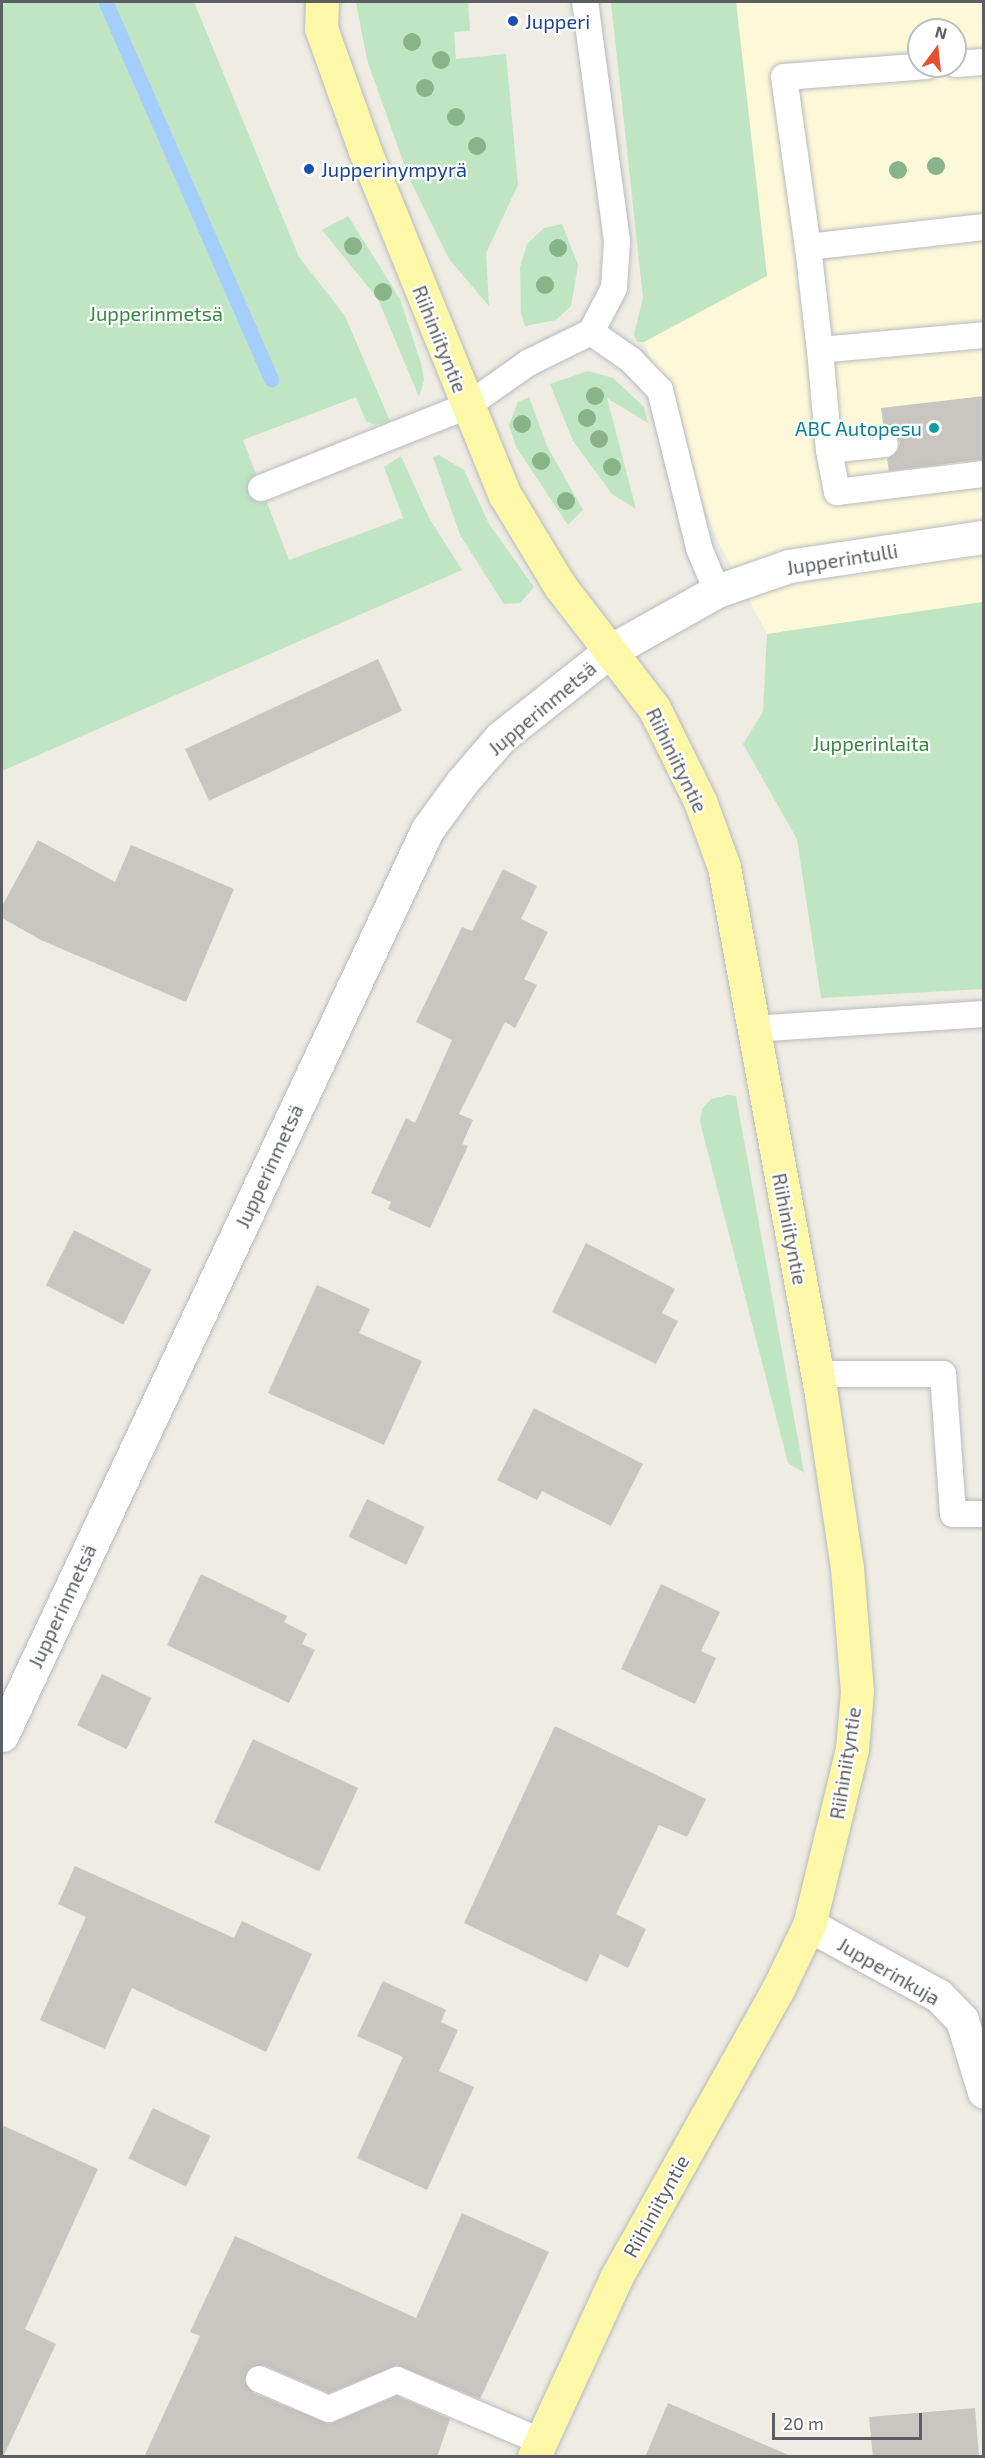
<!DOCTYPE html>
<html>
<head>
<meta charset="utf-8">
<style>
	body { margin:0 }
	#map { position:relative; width:985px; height:2458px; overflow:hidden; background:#eeece3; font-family:"Exo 2",sans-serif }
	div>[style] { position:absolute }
	.commercial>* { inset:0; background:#fdf8d8 }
	.green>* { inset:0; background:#c0e5c3 }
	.stream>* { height:15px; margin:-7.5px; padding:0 7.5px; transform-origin:7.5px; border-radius:7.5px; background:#a3cefd }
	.building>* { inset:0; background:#c8c6c0; transform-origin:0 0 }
	.roads { filter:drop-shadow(0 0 2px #b8babf) drop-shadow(0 0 2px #b8babf) }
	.service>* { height:26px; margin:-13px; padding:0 13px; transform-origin:13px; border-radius:13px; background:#fff }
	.minor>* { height:33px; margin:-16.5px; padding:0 16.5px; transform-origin:16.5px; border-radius:16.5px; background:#fff }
	.primary>* { height:33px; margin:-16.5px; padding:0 16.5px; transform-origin:16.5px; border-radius:16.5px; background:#fdf7a8 }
	.trees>* { width:18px; height:18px; margin:-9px; border-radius:50%; background:#89b48a }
	.dots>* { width:16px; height:16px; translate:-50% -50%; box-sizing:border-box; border:3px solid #fff; border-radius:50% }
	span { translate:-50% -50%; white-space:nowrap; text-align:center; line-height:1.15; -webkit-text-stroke:4.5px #fff; paint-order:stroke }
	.transit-label { font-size:20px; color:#164399 }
	.left { translate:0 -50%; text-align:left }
	.park-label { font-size:20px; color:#378642 }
	.street-label { font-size:20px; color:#5b5e63 }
	.culture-label { font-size:20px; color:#0d838f }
	.right { translate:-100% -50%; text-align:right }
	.frame { position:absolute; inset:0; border:3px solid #5b5e63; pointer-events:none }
	.north { position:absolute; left:907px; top:18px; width:60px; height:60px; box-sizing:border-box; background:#fff; border:2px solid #bdbfc1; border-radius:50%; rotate:15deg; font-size:16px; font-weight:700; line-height:24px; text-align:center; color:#5b5e63 }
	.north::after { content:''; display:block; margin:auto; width:21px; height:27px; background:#e64f31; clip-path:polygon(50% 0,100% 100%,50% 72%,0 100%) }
	.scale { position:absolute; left:772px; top:2413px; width:150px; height:27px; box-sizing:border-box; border:3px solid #5b5e63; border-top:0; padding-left:8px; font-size:18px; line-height:21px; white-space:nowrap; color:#5b5e63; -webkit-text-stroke:4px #fff; paint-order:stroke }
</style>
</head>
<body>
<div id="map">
	<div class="commercial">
		<i style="clip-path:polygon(evenodd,736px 2px,983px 2px,983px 602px,767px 634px,716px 537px,644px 342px,767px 276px,736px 2px,919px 30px,955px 30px,955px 66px,919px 66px,919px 30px)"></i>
	</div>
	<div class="green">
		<i style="clip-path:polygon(2px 2px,194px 2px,299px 257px,345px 316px,390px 421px,375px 425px,366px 421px,356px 397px,243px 440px,289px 560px,403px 518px,384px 467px,401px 456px,429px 518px,462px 570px,2px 771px)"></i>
		<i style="clip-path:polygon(356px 2px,468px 2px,470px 31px,454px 32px,456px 59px,506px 54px,518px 185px,486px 253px,489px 306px,449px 259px,409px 178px,367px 60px)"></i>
		<i style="clip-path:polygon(611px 2px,736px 2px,767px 276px,644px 342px,637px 342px,634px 334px,643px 298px)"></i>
		<i style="clip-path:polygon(348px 216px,400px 299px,421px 363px,424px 380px,419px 397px,378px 299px,322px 230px)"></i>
		<i style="clip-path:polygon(562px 224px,578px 265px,571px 306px,556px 320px,525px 326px,521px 313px,520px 267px,527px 244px,544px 228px)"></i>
		<i style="clip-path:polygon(588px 371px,613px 378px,644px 407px,648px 423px,607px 398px,636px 509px,612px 494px,573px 441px,550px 384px)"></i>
		<i style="clip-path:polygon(529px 397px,547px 446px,583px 510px,568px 525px,516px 447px,509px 425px,518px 402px)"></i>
		<i style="clip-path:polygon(439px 455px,464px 470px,489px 524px,534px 587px,520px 603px,504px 604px,460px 535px,433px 457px)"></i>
		<i style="clip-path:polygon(983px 602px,983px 989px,821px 998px,797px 839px,743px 744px,763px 712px,767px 634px)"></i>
		<i style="clip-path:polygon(728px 1095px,736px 1096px,804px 1473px,788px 1463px,700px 1122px,702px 1109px,711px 1099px)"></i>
	</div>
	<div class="stream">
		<i style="left:106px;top:3px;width:411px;rotate:66.3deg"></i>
	</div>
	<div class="building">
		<i style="clip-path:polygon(984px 396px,984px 459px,889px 471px,887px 459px,898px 451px,900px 442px,892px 431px,884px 429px,881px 408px)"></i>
		<i style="left:378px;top:659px;width:57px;height:213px;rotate:65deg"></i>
		<i style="clip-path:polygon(38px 840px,115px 882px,131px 845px,234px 889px,186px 1002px,41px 940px,2px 918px,2px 906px)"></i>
		<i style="clip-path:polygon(503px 869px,537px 886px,521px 919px,548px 932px,524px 979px,537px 985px,515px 1028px,505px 1022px,459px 1114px,473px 1120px,462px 1144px,468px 1146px,430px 1228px,388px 1209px,391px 1202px,371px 1193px,406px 1118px,415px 1123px,452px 1040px,416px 1022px,462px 927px,472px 931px)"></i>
		<i style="left:74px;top:1230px;width:87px;height:62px;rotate:27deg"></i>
		<i style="clip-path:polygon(586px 1243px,675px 1289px,662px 1313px,678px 1321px,656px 1364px,552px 1312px)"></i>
		<i style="clip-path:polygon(317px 1285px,370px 1309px,359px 1333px,422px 1361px,384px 1445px,268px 1393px)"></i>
		<i style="clip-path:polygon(534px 1408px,643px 1464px,611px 1526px,542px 1491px,537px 1500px,497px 1480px)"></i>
		<i style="left:367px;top:1499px;width:64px;height:42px;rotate:26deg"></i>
		<i style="clip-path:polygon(201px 1574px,287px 1616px,284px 1622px,307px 1634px,302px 1644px,315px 1650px,289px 1703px,167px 1645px)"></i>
		<i style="clip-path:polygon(661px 1584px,720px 1612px,701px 1651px,716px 1658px,695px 1704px,621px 1669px)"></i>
		<i style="left:102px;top:1674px;width:55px;height:57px;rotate:26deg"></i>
		<i style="clip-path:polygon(555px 1726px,706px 1799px,687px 1837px,659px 1825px,616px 1914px,646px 1929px,628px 1968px,600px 1954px,587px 1982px,464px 1923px)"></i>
		<i style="left:253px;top:1739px;width:116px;height:92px;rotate:25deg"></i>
		<i style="clip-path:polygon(75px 1866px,234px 1938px,242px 1921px,312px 1954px,266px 2052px,132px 1988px,105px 2049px,40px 2020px,86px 1917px,58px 1904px)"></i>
		<i style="clip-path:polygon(383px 1981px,446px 2010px,441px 2022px,458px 2030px,439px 2071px,474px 2087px,427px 2190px,357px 2158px,403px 2057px,357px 2036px)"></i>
		<i style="left:153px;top:2108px;width:64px;height:56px;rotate:26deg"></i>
		<i style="clip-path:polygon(2px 2125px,98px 2169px,25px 2329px,56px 2344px,3px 2457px)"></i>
		<i style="clip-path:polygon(462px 2213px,549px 2252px,480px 2399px,397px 2365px,329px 2393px,264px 2365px,251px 2367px,244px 2380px,253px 2393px,329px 2424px,397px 2396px,450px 2419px,437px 2457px,144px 2457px,200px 2336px,190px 2332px,235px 2236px,416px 2318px)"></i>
		<i style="clip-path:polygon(668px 2403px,793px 2457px,645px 2457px)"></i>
		<i style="clip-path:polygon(975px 2408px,979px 2457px,873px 2457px,869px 2417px)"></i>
	</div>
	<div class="roads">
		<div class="service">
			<i style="left:955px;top:64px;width:29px;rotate:-4deg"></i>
			<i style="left:927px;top:66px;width:143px;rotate:175.6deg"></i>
			<i style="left:784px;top:77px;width:172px;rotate:82deg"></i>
			<i style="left:808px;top:247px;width:177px;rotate:-6.5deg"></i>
			<i style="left:808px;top:247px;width:104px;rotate:83.4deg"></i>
			<i style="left:820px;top:350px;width:165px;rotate:-5.2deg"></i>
			<i style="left:591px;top:332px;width:49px;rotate:35deg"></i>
			<i style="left:631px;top:360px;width:42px;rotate:46deg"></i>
			<i style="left:660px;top:390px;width:163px;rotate:76.1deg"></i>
			<i style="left:699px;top:548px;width:47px;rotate:67.3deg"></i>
			<i style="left:820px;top:350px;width:100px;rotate:84.9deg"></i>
			<i style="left:829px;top:450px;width:56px;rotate:-6.1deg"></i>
			<i style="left:829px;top:450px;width:43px;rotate:79.2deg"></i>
			<i style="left:837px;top:492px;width:148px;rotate:-7deg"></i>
			<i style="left:261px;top:488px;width:222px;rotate:-21.7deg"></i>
			<i style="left:467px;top:406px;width:75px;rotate:-35.2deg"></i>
			<i style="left:528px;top:363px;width:70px;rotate:-26.2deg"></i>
			<i style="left:591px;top:332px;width:50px;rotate:-62.4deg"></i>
			<i style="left:614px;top:288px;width:47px;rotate:-86.3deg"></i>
			<i style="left:617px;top:241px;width:241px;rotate:-97.6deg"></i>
			<i style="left:753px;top:1029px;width:231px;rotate:-3.7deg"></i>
			<i style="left:818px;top:1374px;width:125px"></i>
			<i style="left:943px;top:1374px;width:140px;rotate:85.9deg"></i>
			<i style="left:953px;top:1514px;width:31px"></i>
			<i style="left:259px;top:2379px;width:76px;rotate:23.2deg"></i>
			<i style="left:329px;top:2409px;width:74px;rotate:-23.1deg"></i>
			<i style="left:397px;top:2380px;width:155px;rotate:23.1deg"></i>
		</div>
		<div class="minor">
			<i style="left:2px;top:1735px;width:1000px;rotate:-64.84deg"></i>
			<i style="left:427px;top:830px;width:59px;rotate:-53.9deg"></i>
			<i style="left:462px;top:782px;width:60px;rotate:-49.1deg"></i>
			<i style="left:501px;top:737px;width:139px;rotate:-38.3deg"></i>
			<i style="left:610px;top:651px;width:123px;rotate:-29.3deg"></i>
			<i style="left:717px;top:591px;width:76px;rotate:-19.1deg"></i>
			<i style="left:789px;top:566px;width:197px;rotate:-8.5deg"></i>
			<i style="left:809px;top:1925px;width:148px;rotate:28.6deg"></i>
			<i style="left:939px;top:1996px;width:33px;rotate:46deg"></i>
			<i style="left:962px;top:2020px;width:75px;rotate:73deg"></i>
		</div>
		<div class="primary">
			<i style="left:322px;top:2px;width:26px;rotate:92deg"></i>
			<i style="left:321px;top:28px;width:131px;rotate:70.3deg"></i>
			<i style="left:365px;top:151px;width:371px;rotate:67.9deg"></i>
			<i style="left:505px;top:495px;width:106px;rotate:58.9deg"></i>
			<i style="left:560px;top:586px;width:154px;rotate:52.4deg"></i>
			<i style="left:654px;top:708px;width:104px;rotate:63.7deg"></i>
			<i style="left:700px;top:801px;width:70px;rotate:70deg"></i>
			<i style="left:724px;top:867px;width:536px;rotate:79.57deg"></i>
			<i style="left:821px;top:1394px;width:176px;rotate:81.5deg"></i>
			<i style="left:847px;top:1568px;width:123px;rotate:85.4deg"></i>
			<i style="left:857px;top:1691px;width:58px;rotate:94.9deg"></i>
			<i style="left:852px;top:1749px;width:181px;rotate:103.7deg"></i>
			<i style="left:809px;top:1925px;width:71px;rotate:115.8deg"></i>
			<i style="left:778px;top:1989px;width:331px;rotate:119.3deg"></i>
			<i style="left:616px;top:2278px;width:196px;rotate:114.7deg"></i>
		</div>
	</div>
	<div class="trees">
		<i style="left:412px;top:42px"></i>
		<i style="left:441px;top:60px"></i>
		<i style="left:425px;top:88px"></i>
		<i style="left:456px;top:117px"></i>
		<i style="left:477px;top:146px"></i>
		<i style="left:936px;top:166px"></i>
		<i style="left:898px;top:170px"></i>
		<i style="left:353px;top:246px"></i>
		<i style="left:558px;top:248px"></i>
		<i style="left:545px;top:285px"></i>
		<i style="left:383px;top:292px"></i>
		<i style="left:595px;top:396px"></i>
		<i style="left:587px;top:418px"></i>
		<i style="left:522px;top:424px"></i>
		<i style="left:599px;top:439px"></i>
		<i style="left:541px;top:461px"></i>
		<i style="left:612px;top:467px"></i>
		<i style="left:566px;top:501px"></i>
	</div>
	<div class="dots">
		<i style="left:513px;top:21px;background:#1a4fb4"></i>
		<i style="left:309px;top:169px;background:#1a4fb4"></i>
		<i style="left:934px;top:428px;background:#0f9aa8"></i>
	</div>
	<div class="transit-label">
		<span class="left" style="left:525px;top:21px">Jupperi</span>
		<span class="left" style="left:321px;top:169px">Jupperinympyrä</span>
	</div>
	<div class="park-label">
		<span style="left:156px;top:313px">Jupperinmetsä</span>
		<span style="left:871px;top:743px">Jupperinlaita</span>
	</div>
	<div class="street-label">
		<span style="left:440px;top:339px;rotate:68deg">Riihiniityntie</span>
		<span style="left:842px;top:559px;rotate:-9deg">Jupperintulli</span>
		<span style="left:542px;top:708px;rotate:-40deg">Jupperinmetsä</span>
		<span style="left:677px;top:760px;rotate:64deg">Riihiniityntie</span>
		<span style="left:269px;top:1166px;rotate:-65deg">Jupperinmetsä</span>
		<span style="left:790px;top:1229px;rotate:79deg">Riihiniityntie</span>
		<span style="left:62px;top:1606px;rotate:-65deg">Jupperinmetsä</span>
		<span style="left:845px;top:1763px;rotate:-81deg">Riihiniityntie</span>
		<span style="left:889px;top:1971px;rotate:30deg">Jupperinkuja</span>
		<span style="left:656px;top:2206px;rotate:-61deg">Riihiniityntie</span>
	</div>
	<div class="culture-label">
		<span class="right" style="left:922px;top:428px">ABC Autopesu</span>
	</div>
	<div class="frame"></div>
	<div class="north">N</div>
	<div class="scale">20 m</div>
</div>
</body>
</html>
